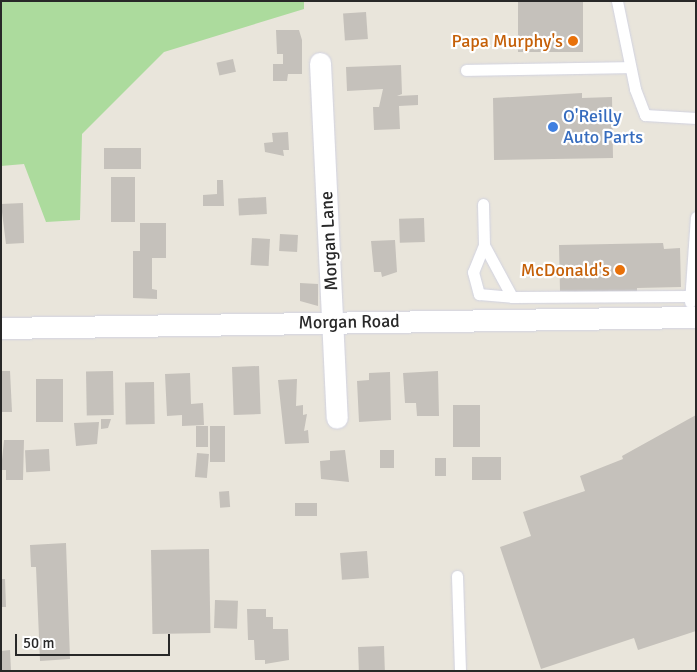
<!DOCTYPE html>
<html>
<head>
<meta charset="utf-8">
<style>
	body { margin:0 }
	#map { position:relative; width:697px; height:672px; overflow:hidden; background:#e9e5db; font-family:Signika,sans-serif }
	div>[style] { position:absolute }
	.green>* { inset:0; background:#acdb9d }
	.building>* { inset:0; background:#c5c1bb; transform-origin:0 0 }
	.roads { filter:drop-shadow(0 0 1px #d1d2e0) drop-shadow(0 0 1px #d1d2e0) }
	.lane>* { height:11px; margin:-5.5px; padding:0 5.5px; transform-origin:5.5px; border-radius:5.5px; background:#fff }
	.street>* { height:21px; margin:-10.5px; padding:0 10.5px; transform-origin:10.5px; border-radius:10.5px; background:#fff }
	.dots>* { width:14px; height:14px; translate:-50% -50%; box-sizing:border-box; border:2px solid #fff; border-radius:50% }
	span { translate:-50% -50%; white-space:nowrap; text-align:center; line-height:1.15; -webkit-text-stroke:4.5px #fff; paint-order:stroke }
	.food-label { font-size:18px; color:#c56008 }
	.right { translate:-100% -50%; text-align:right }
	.shop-label { font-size:18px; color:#366cbe }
	.left { translate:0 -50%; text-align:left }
	.street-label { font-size:18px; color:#282828 }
	.frame { position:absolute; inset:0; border:2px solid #282828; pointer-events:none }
	.scale { position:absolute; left:15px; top:634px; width:155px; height:22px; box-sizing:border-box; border:2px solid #282828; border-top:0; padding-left:6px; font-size:15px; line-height:18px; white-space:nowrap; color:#282828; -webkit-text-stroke:4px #fff; paint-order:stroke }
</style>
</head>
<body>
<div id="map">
	<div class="green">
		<i style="clip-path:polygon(1px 1px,304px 1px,304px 9px,164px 52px,82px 134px,80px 220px,46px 222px,24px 164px,1px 166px)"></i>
	</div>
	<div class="building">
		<i style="left:518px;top:1px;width:65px;height:51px"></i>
		<i style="left:366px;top:12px;width:27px;height:23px;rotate:86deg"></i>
		<i style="clip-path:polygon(276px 30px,299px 30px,302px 40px,302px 74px,288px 74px,287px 81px,273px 81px,273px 64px,283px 64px,283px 54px,277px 54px)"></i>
		<i style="left:233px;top:59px;width:13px;height:17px;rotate:77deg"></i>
		<i style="clip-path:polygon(401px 65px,402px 94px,397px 96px,418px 95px,418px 105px,399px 106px,400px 129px,374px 130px,373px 107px,379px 107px,383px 89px,347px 91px,346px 67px)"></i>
		<i style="clip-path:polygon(582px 93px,582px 98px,612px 97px,613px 158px,494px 160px,493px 98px)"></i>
		<i style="clip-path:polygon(288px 132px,289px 150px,283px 150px,284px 156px,265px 152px,264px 143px,273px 142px,272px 133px)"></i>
		<i style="left:141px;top:148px;width:21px;height:37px;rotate:90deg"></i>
		<i style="left:111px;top:177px;width:24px;height:45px"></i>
		<i style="clip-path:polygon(217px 180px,223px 180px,224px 206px,203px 206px,203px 195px,217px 194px)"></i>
		<i style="left:266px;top:197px;width:17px;height:28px;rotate:87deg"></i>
		<i style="clip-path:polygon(23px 203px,24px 243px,6px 244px,1px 204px)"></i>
		<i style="left:424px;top:218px;width:24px;height:25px;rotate:88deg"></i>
		<i style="clip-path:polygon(140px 223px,166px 223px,166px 258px,152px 258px,152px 289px,157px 290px,157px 299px,133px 298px,133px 251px,140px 251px)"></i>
		<i style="left:280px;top:234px;width:18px;height:17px;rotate:3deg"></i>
		<i style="left:252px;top:238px;width:18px;height:27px;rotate:3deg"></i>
		<i style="clip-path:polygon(395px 240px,397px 272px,382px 277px,381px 272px,374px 272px,371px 241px)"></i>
		<i style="clip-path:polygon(663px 243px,664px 249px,680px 248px,681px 287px,637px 288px,637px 296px,560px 291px,559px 245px)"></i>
		<i style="clip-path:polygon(300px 283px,318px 284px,318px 306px,300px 301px)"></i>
		<i style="left:259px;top:366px;width:48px;height:27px;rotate:88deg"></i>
		<i style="clip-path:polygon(1px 371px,10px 371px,12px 412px,1px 412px)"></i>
		<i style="left:113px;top:371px;width:44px;height:27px;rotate:89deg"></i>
		<i style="clip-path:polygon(438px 371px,439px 416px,417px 416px,416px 403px,405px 403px,403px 373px)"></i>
		<i style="clip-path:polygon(390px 372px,391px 420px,359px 422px,357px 381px,369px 380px,369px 373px)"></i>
		<i style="clip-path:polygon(190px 373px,191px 404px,203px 403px,204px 425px,182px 426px,182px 415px,167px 416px,165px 374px)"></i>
		<i style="left:36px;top:379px;width:27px;height:43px"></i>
		<i style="clip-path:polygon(297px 379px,296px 406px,303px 405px,303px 415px,307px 414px,304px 431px,308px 430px,309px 443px,285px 444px,278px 380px)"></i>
		<i style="left:154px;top:382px;width:42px;height:29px;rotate:89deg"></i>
		<i style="left:453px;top:405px;width:27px;height:42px"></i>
		<i style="clip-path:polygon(696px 415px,696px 631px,638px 650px,634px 638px,541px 669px,500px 547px,531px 536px,523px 512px,585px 491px,580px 476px,623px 459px,622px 456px)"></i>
		<i style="clip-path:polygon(101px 419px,111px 419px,108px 428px,101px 429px)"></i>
		<i style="clip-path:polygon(99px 422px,97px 444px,76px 446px,74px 423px)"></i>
		<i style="left:196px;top:426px;width:12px;height:21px"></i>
		<i style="left:210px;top:426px;width:15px;height:36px"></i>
		<i style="clip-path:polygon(4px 440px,24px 440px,23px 480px,6px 480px,6px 470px,1px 470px)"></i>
		<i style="left:49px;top:449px;width:22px;height:24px;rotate:87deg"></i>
		<i style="clip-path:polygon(345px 450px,349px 482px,321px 479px,320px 461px,330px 460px,330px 451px)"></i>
		<i style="left:380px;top:450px;width:14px;height:18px"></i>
		<i style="left:197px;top:453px;width:12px;height:24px;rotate:5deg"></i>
		<i style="left:472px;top:457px;width:29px;height:23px"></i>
		<i style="left:435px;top:458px;width:11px;height:18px"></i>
		<i style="left:229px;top:491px;width:16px;height:10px;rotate:86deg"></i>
		<i style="left:295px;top:503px;width:22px;height:13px"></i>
		<i style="clip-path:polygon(66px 543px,70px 659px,40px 661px,36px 567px,31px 567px,30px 545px)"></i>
		<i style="left:209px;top:549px;width:84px;height:58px;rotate:89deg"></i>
		<i style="left:367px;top:551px;width:27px;height:27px;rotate:86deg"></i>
		<i style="clip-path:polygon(1px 579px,5px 579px,6px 607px,1px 607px)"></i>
		<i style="left:215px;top:600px;width:23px;height:28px;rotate:2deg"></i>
		<i style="clip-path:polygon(247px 609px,266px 609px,266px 617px,273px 617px,273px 629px,288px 629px,289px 660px,265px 664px,265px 660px,255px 660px,254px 640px,248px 640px)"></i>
		<i style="left:384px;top:646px;width:25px;height:26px;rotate:88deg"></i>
		<i style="clip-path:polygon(10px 650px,11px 671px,1px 671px,1px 651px)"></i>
	</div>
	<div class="roads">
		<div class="lane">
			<i style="left:617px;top:1px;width:90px;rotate:78.4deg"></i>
			<i style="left:635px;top:89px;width:28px;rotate:69deg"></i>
			<i style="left:645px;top:115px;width:51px;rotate:3.4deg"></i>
			<i style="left:466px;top:70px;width:164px;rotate:-1deg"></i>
			<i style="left:483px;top:204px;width:41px;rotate:88.6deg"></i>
			<i style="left:484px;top:245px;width:59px;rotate:61.7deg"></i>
			<i style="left:512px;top:297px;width:178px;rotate:-0.3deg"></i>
			<i style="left:484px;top:245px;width:29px;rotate:112deg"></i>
			<i style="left:473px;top:272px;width:23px;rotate:75deg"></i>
			<i style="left:479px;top:294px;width:33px;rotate:5deg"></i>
			<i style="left:690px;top:302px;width:85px;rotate:-86deg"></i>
			<i style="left:457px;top:576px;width:95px;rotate:88.2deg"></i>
		</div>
		<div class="street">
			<i style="left:320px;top:63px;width:355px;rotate:87.3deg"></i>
			<i style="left:1px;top:328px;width:695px;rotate:-0.91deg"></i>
		</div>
	</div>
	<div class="dots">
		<i style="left:573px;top:41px;background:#e8710a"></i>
		<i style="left:553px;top:127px;background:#3f7fe0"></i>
		<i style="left:620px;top:270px;background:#e8710a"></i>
	</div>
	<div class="food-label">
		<span class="right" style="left:563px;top:41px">Papa Murphy's</span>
		<span class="right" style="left:610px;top:270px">McDonald's</span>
	</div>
	<div class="shop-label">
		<span class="left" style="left:563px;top:127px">O'Reilly<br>Auto Parts</span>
	</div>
	<div class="street-label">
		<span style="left:329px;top:241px;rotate:-93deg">Morgan Lane</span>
		<span style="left:349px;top:322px;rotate:-1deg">Morgan Road</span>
	</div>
	<div class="frame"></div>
	<div class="scale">50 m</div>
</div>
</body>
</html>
